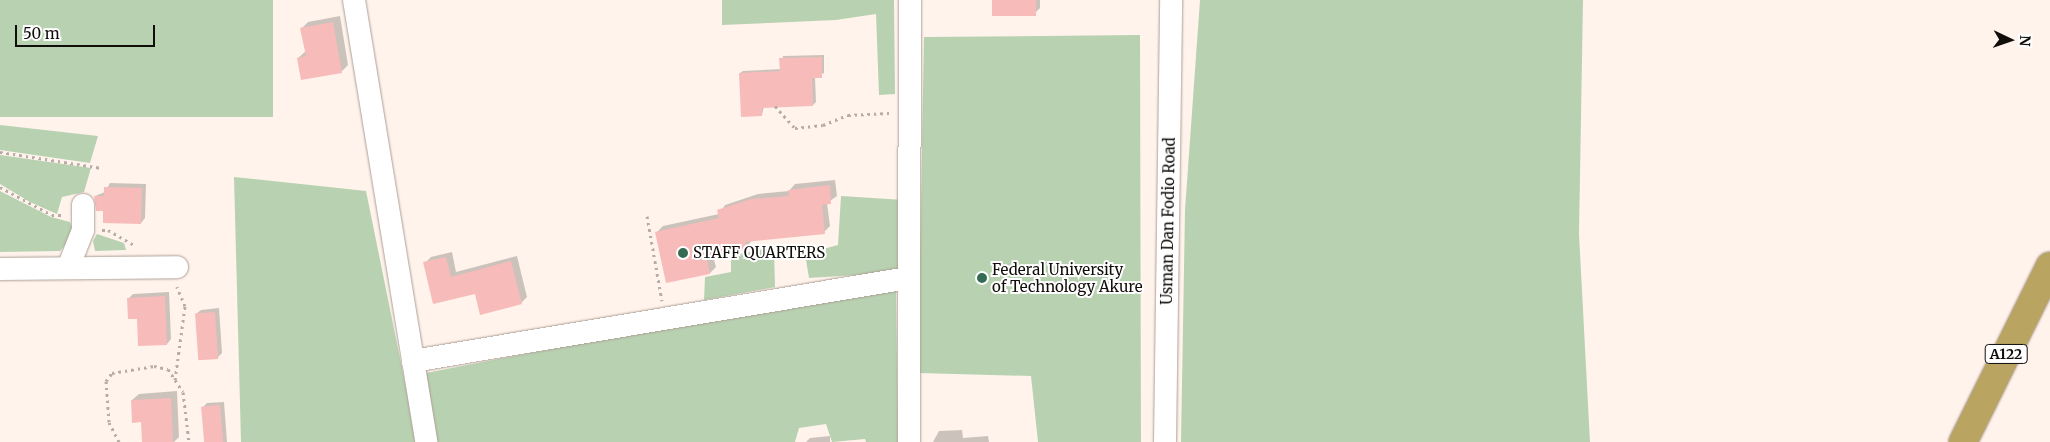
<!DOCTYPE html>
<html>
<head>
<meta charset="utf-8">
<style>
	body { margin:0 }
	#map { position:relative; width:2050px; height:442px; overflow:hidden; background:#fff3ec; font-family:Merriweather,serif }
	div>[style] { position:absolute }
	.green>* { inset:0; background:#b8d2b1; transform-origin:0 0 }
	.shadow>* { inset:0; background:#0003 }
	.building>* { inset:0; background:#f7bbba; transform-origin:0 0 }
	.path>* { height:3px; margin-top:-1.5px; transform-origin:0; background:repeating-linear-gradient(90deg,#b7ada7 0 2.5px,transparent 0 6.5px) }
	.roads { filter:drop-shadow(0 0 1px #ac9f96) drop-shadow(0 0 1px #ac9f96) }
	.minor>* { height:22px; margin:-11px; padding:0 11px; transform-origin:11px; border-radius:11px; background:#fff }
	.trunk>* { height:28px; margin:-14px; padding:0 14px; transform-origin:14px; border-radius:14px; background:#baa462 }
	.dots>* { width:14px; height:14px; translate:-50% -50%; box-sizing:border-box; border:2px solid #fff; border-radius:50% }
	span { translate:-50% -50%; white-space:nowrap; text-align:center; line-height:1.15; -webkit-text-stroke:4px #fff; paint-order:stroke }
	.shield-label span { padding:1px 4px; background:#fff; border:1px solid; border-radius:4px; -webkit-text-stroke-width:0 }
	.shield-label { font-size:14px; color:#110d0a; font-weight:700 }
	.street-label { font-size:15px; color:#110d0a }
	.poi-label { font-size:15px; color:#110d0a }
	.left { translate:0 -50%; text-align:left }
	.north { position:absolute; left:1985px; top:15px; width:50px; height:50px; -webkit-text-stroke:4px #fff; paint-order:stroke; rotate:93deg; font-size:14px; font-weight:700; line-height:20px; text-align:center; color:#110d0a }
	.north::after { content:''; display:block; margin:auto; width:18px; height:22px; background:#110d0a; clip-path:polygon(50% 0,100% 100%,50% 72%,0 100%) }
	.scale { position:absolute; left:15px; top:25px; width:140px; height:22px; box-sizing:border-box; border:2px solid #110d0a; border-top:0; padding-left:6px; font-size:15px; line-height:18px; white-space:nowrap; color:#110d0a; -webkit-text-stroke:4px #fff; paint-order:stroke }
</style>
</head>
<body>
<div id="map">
	<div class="green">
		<i style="left:0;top:0;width:273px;height:117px"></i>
		<i style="clip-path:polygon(722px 0,894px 0,895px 94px,879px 95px,876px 14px,836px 20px,722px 25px)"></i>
		<i style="clip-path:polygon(1200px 0,1583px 0,1579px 234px,1590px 442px,1181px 442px,1185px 210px)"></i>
		<i style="clip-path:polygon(1140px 35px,1141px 442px,1038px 442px,1031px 376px,918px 373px,924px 37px)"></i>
		<i style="clip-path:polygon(0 125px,98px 136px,90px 163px,0 150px)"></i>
		<i style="clip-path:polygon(0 155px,91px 168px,84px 192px,62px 197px,57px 214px,30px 202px,0 184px)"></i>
		<i style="clip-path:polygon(234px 177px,366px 191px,417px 442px,241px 442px)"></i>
		<i style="clip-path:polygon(0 191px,51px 217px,70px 222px,74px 234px,60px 251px,0 252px)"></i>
		<i style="clip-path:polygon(841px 196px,904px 200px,902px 272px,809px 278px,805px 254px,838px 245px)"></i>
		<i style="clip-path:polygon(97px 234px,124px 243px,126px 250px,95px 251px,93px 241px)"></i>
		<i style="clip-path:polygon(774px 247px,775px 287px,704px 300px,705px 277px,731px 272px,731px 256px)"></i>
		<i style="clip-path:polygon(896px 290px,898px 442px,866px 442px,865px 439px,832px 442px,826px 424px,799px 428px,795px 442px,436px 442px,426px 373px,701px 320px)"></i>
	</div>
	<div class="shadow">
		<i style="clip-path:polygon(993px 0,1040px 0,1040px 8px,1035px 13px)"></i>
		<i style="clip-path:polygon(340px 16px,348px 65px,342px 71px,302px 79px,298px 58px,306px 51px,302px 28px,308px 22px)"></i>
		<i style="clip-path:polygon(824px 55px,824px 73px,815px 77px,816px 102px,813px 105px,764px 106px,762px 115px,740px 73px,743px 71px,781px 69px,783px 56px)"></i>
		<i style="clip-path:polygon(835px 180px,837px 196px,827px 203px,830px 226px,824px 232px,752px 240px,746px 248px,713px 256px,716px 267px,710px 273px,667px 282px,657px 232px,663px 226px,719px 214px,725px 205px,758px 194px,789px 191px,795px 184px)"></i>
		<i style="clip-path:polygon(110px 183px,146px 184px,145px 218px,141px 223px,104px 210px,95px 196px,105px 192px)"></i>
		<i style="clip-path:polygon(452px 252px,456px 272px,517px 256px,527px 297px,521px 303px,476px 293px,425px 263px,431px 257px)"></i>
		<i style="clip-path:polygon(169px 292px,171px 339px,167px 344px,138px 317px,128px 299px,133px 294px)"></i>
		<i style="clip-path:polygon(219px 308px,222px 353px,217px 358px,196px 314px,201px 310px)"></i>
		<i style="clip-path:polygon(177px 391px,179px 437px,174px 442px,143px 442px,142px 421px,132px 400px,139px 394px)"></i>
		<i style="clip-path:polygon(224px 402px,227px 442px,205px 442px,203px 407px,207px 403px)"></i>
		<i style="clip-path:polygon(962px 430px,963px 438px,988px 436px,989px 442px,933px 442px,939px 431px)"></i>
		<i style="clip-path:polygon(830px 436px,830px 442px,806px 442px,810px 438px)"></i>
	</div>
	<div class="building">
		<i style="left:992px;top:0;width:44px;height:16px"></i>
		<i style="clip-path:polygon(333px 22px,342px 73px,301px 80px,297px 58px,306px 56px,300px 28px)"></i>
		<i style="clip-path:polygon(822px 57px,822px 78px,812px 78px,813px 106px,762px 108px,762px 116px,741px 117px,739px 73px,780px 71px,779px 58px)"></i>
		<i style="clip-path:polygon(830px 185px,831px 204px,822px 205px,825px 234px,745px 242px,747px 249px,707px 259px,710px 274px,666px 283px,655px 232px,719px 218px,717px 210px,751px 199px,789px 196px,788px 190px)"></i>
		<i style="clip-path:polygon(104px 187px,142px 188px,141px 224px,103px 223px,103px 211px,96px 211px,94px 196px,104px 196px)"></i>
		<i style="clip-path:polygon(446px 257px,451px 277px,511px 261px,522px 304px,480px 315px,475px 294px,433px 304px,423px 262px)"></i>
		<i style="clip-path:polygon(165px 296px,167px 345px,138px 346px,137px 319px,128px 319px,127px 298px)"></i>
		<i style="left:215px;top:312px;width:47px;height:20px;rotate:86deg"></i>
		<i style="clip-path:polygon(171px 398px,173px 442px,142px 442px,141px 422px,132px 423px,131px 400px)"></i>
		<i style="left:220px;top:405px;width:37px;height:19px;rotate:85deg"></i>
	</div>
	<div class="path">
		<i style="left:775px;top:106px;width:30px;rotate:48deg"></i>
		<i style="left:795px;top:128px;width:28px;rotate:-6deg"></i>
		<i style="left:823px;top:125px;width:27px;rotate:-22deg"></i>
		<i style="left:848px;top:115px;width:41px;rotate:-2.8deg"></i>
		<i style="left:0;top:152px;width:103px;rotate:8.9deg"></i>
		<i style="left:0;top:187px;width:59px;rotate:28.3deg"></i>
		<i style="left:52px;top:215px;width:13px"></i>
		<i style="left:647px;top:216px;width:86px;rotate:80deg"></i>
		<i style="left:102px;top:230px;width:6px"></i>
		<i style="left:108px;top:230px;width:32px;rotate:30deg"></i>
		<i style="left:175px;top:380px;width:75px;rotate:-82.3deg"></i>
		<i style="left:185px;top:306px;width:21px;rotate:-113deg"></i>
		<i style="left:119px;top:442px;width:22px;rotate:-117deg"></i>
		<i style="left:109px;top:422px;width:41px;rotate:-94.2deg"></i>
		<i style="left:106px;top:381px;width:10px;rotate:-53deg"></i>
		<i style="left:112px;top:373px;width:43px;rotate:-9.5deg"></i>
		<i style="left:154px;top:366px;width:14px;rotate:12deg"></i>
		<i style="left:168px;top:369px;width:27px;rotate:57deg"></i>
		<i style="left:183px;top:392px;width:50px;rotate:83.2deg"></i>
	</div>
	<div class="roads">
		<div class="minor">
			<i style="left:354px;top:0;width:448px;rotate:80.7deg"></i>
			<i style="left:68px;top:268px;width:41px;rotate:-68.5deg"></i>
			<i style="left:83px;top:230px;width:25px;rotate:-90deg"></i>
			<i style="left:0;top:269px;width:177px;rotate:-0.6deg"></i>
			<i style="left:413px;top:361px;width:502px;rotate:-9.52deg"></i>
			<i style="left:909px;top:442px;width:442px;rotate:-89.9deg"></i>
			<i style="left:1165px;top:442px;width:442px;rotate:-89.2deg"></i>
		</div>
		<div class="trunk">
			<i style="left:1963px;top:442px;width:196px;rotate:-63.7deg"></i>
		</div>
	</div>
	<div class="dots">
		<i style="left:683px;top:253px;background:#346b52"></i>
		<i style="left:982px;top:278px;background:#346b52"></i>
	</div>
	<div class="shield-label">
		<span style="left:2006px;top:354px">A122</span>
	</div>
	<div class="street-label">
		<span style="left:1168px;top:221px;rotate:-89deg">Usman Dan Fodio Road</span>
	</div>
	<div class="poi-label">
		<span class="left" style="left:693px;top:253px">STAFF QUARTERS</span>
		<span class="left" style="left:992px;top:278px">Federal University<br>of Technology Akure</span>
	</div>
	<div class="north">N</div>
	<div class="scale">50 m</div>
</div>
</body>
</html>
